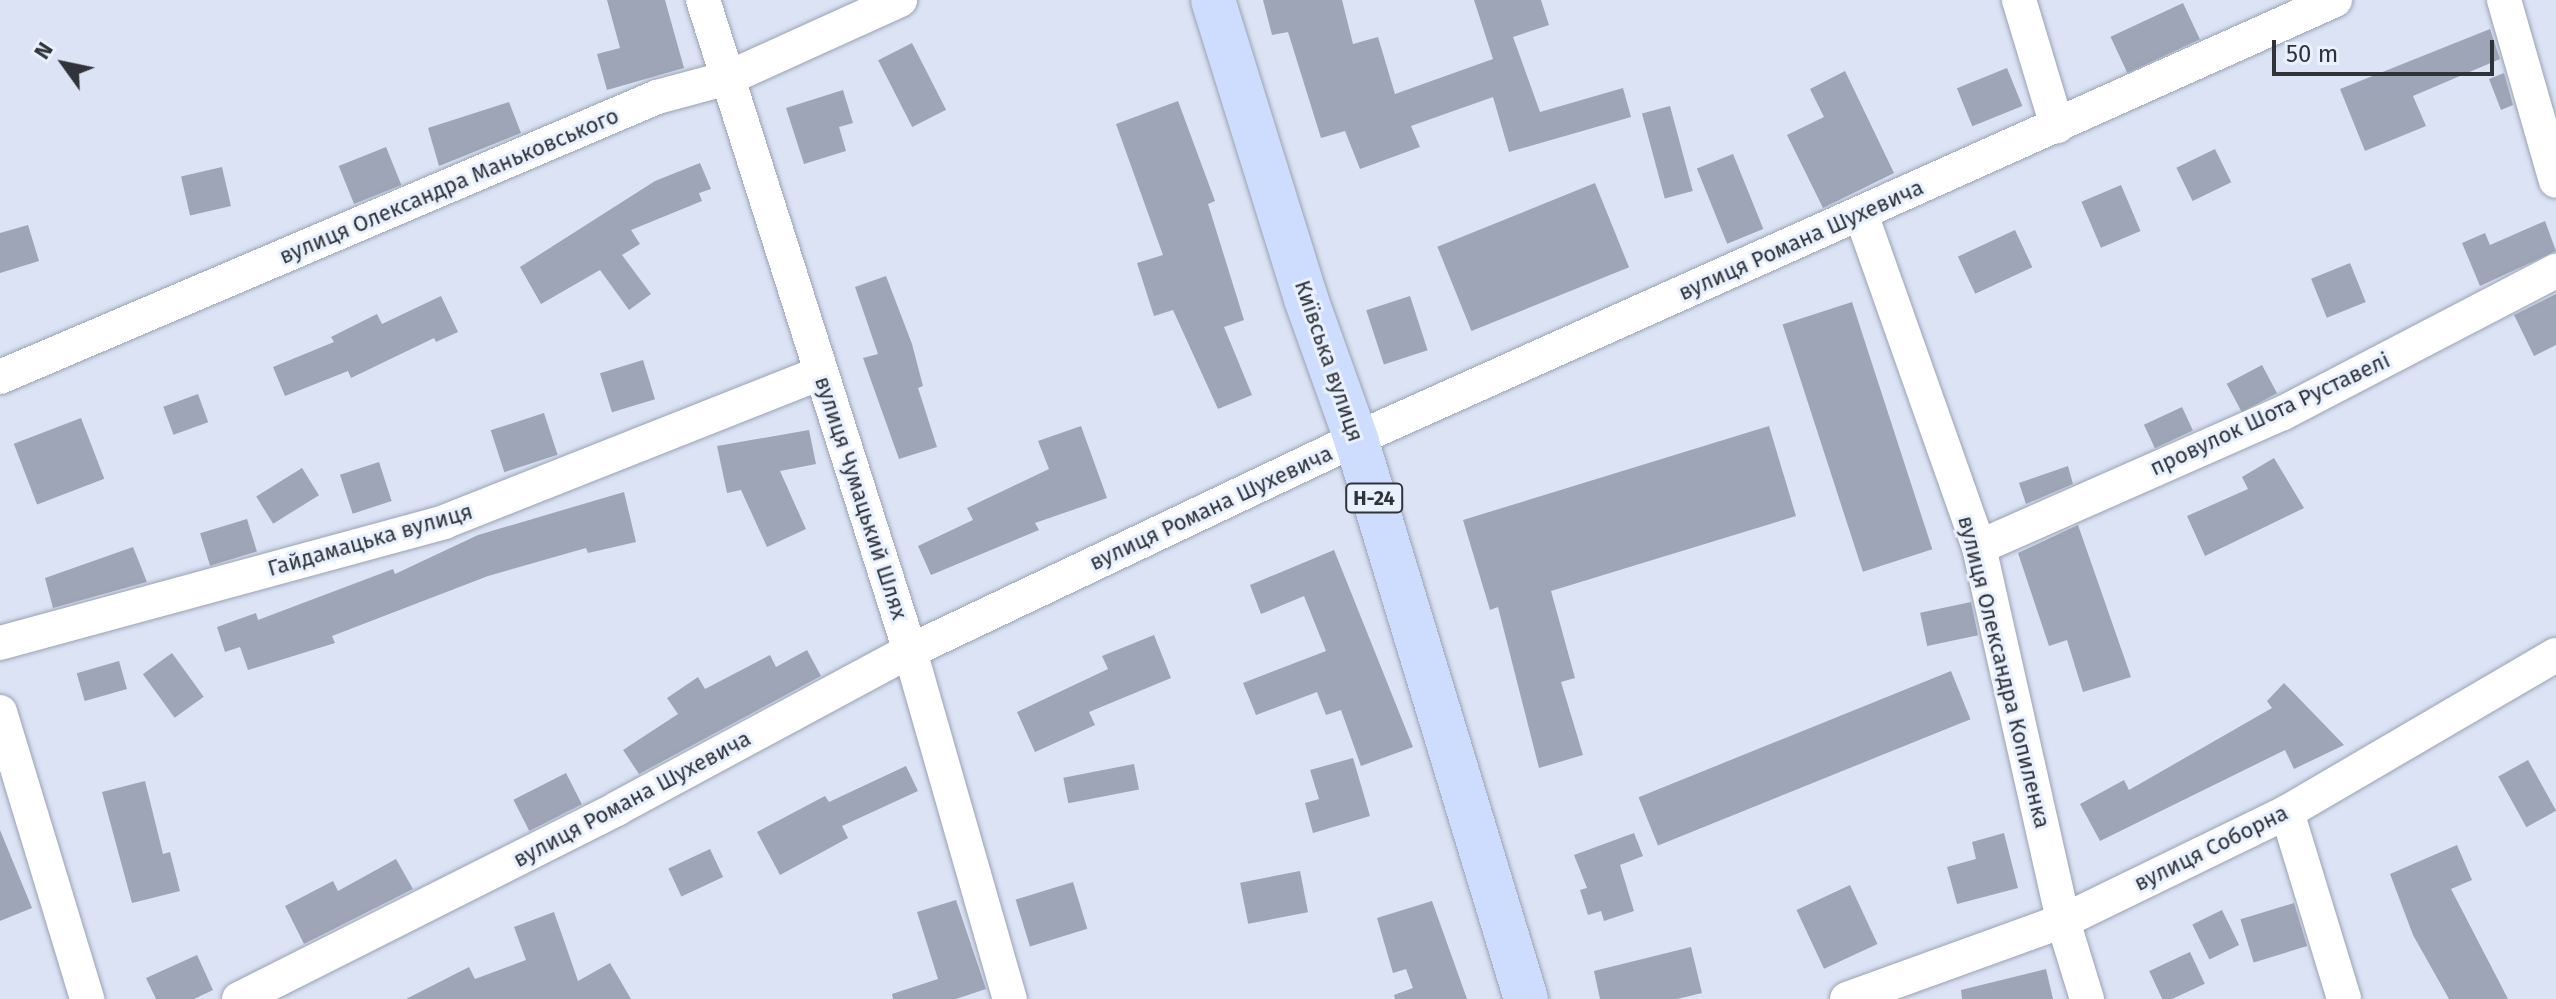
<!DOCTYPE html>
<html>
<head>
<meta charset="utf-8">
<style>
	body { margin:0 }
	#map { position:relative; width:2556px; height:999px; overflow:hidden; background:#dbe3f5; font-family:"Fira Sans",sans-serif }
	div>[style] { position:absolute }
	.building>* { inset:0; background:#9da5b6; transform-origin:0 0 }
	.roads { filter:drop-shadow(0 0 2px #9aa2b3) drop-shadow(0 0 2px #9aa2b3) }
	.street>* { height:34px; margin:-17px; padding:0 17px; transform-origin:17px; border-radius:17px; background:#fff }
	.primary>* { height:44px; margin:-22px; padding:0 22px; transform-origin:22px; border-radius:22px; background:#ceddfd }
	span { translate:-50% -50%; white-space:nowrap; text-align:center; line-height:1.15; -webkit-text-stroke:6px #e9f1ff; paint-order:stroke }
	.shield-label span { padding:2px 6px; background:#e9f1ff; border:2px solid; border-radius:6px; -webkit-text-stroke-width:0 }
	.shield-label { font-size:20px; color:#30343a; font-weight:700 }
	.street-label { font-size:22px; color:#30343a }
	.north { position:absolute; left:24px; top:24px; width:80px; height:80px; -webkit-text-stroke:6px #e9f1ff; paint-order:stroke; rotate:303deg; font-size:22px; font-weight:700; line-height:32px; text-align:center; color:#30343a }
	.north::after { content:''; display:block; margin:auto; width:28px; height:36px; background:#30343a; clip-path:polygon(50% 0,100% 100%,50% 72%,0 100%) }
	.scale { position:absolute; left:2272px; top:40px; width:222px; height:36px; box-sizing:border-box; border:4px solid #30343a; border-top:0; padding-left:10px; font-size:24px; line-height:28px; white-space:nowrap; color:#30343a; -webkit-text-stroke:6px #e9f1ff; paint-order:stroke }
</style>
</head>
<body>
<div id="map">
	<div class="building">
		<i style="clip-path:polygon(607px 0,665px 0,684px 68px,607px 90px,597px 54px,620px 48px)"></i>
		<i style="clip-path:polygon(1263px 0,1342px 0,1353px 44px,1378px 37px,1395px 94px,1493px 59px,1474px 0,1541px 0,1549px 25px,1513px 37px,1540px 112px,1623px 88px,1631px 117px,1509px 152px,1493px 97px,1411px 126px,1420px 147px,1360px 169px,1345px 131px,1321px 138px,1288px 32px,1272px 35px)"></i>
		<i style="left:2183px;top:3px;width:40px;height:80px;rotate:65deg"></i>
		<i style="clip-path:polygon(2490px 29px,2500px 59px,2413px 96px,2426px 126px,2365px 151px,2340px 89px)"></i>
		<i style="left:912px;top:43px;width:75px;height:38px;rotate:63deg"></i>
		<i style="left:2007px;top:68px;width:41px;height:54px;rotate:68deg"></i>
		<i style="clip-path:polygon(1845px 71px,1894px 173px,1823px 208px,1787px 135px,1824px 117px,1810px 89px)"></i>
		<i style="clip-path:polygon(2504px 73px,2513px 105px,2501px 110px,2489px 79px)"></i>
		<i style="clip-path:polygon(843px 90px,853px 123px,839px 127px,846px 151px,804px 164px,786px 108px)"></i>
		<i style="clip-path:polygon(1178px 101px,1215px 201px,1208px 204px,1244px 320px,1224px 327px,1252px 395px,1218px 409px,1173px 310px,1154px 316px,1137px 263px,1163px 255px,1116px 124px)"></i>
		<i style="clip-path:polygon(509px 102px,521px 133px,439px 166px,428px 128px)"></i>
		<i style="left:1670px;top:106px;width:88px;height:29px;rotate:75deg"></i>
		<i style="left:386px;top:147px;width:41px;height:51px;rotate:68deg"></i>
		<i style="left:2215px;top:149px;width:37px;height:43px;rotate:64deg"></i>
		<i style="left:1733px;top:154px;width:81px;height:39px;rotate:68deg"></i>
		<i style="clip-path:polygon(700px 163px,711px 189px,699px 193px,702px 201px,631px 230px,640px 244px,622px 255px,651px 294px,629px 310px,600px 270px,541px 304px,520px 267px,655px 181px)"></i>
		<i style="left:222px;top:167px;width:40px;height:42px;rotate:77deg"></i>
		<i style="left:1595px;top:183px;width:91px;height:170px;rotate:68deg"></i>
		<i style="left:2121px;top:185px;width:50px;height:43px;rotate:67deg"></i>
		<i style="clip-path:polygon(2545px 221px,2556px 251px,2480px 286px,2462px 243px,2485px 233px,2490px 245px)"></i>
		<i style="clip-path:polygon(28px 225px,39px 261px,0 273px,0 233px)"></i>
		<i style="left:2015px;top:230px;width:41px;height:63px;rotate:65deg"></i>
		<i style="left:2350px;top:263px;width:42px;height:42px;rotate:68deg"></i>
		<i style="clip-path:polygon(886px 276px,912px 344px,923px 386px,918px 388px,937px 447px,899px 459px,863px 358px,878px 354px,855px 287px)"></i>
		<i style="clip-path:polygon(2556px 294px,2556px 345px,2534px 356px,2514px 315px)"></i>
		<i style="clip-path:polygon(441px 296px,458px 332px,436px 342px,434px 338px,351px 378px,348px 371px,285px 396px,273px 367px,334px 342px,331px 337px,377px 314px,382px 324px)"></i>
		<i style="left:1410px;top:296px;width:57px;height:46px;rotate:72deg"></i>
		<i style="left:1852px;top:302px;width:260px;height:73px;rotate:72deg"></i>
		<i style="left:643px;top:360px;width:41px;height:45px;rotate:73deg"></i>
		<i style="left:2262px;top:365px;width:32px;height:40px;rotate:62deg"></i>
		<i style="left:198px;top:394px;width:30px;height:37px;rotate:70deg"></i>
		<i style="left:2182px;top:407px;width:26px;height:42px;rotate:65deg"></i>
		<i style="left:544px;top:413px;width:44px;height:56px;rotate:72deg"></i>
		<i style="left:81px;top:418px;width:65px;height:72px;rotate:69deg"></i>
		<i style="clip-path:polygon(1081px 426px,1107px 498px,1035px 523px,1039px 530px,931px 575px,918px 546px,973px 520px,967px 508px,1049px 469px,1038px 441px)"></i>
		<i style="clip-path:polygon(1769px 426px,1796px 516px,1551px 591px,1575px 678px,1561px 682px,1583px 755px,1539px 768px,1498px 607px,1490px 610px,1463px 520px)"></i>
		<i style="clip-path:polygon(809px 430px,816px 464px,780px 471px,806px 529px,767px 547px,741px 490px,727px 493px,717px 446px)"></i>
		<i style="clip-path:polygon(2274px 458px,2304px 508px,2205px 556px,2187px 516px,2248px 489px,2242px 477px)"></i>
		<i style="left:379px;top:462px;width:41px;height:41px;rotate:72deg"></i>
		<i style="clip-path:polygon(2068px 466px,2073px 484px,2026px 504px,2019px 483px)"></i>
		<i style="left:302px;top:468px;width:32px;height:54px;rotate:58deg"></i>
		<i style="clip-path:polygon(624px 492px,636px 542px,588px 553px,586px 548px,488px 576px,332px 636px,335px 643px,248px 670px,240px 647px,225px 652px,217px 627px,256px 613px,258px 620px,393px 569px,395px 574px,478px 535px)"></i>
		<i style="left:247px;top:519px;width:34px;height:49px;rotate:73deg"></i>
		<i style="clip-path:polygon(2078px 525px,2131px 677px,2083px 692px,2067px 640px,2049px 646px,2018px 553px)"></i>
		<i style="clip-path:polygon(133px 547px,147px 582px,53px 608px,45px 578px)"></i>
		<i style="clip-path:polygon(1334px 550px,1413px 747px,1361px 766px,1341px 710px,1326px 715px,1317px 692px,1256px 715px,1243px 683px,1326px 651px,1304px 596px,1261px 614px,1250px 585px)"></i>
		<i style="left:1971px;top:602px;width:34px;height:52px;rotate:78deg"></i>
		<i style="clip-path:polygon(1154px 635px,1171px 678px,1089px 712px,1095px 725px,1035px 752px,1017px 712px,1108px 669px,1102px 656px)"></i>
		<i style="clip-path:polygon(807px 650px,821px 676px,639px 774px,623px 750px,678px 714px,667px 698px,698px 677px,705px 689px,770px 655px,776px 667px)"></i>
		<i style="left:172px;top:653px;width:54px;height:36px;rotate:54deg"></i>
		<i style="left:119px;top:661px;width:29px;height:44px;rotate:74deg"></i>
		<i style="left:1951px;top:671px;width:52px;height:337px;rotate:68deg"></i>
		<i style="clip-path:polygon(2284px 683px,2344px 745px,2294px 769px,2285px 750px,2100px 841px,2080px 804px,2124px 780px,2129px 790px,2272px 708px,2267px 701px)"></i>
		<i style="clip-path:polygon(1353px 758px,1370px 816px,1313px 833px,1305px 803px,1319px 799px,1310px 770px)"></i>
		<i style="left:2528px;top:760px;width:58px;height:34px;rotate:61deg"></i>
		<i style="left:1134px;top:764px;width:26px;height:72px;rotate:79deg"></i>
		<i style="clip-path:polygon(906px 766px,918px 791px,842px 826px,848px 838px,780px 875px,757px 832px,825px 796px,829px 802px)"></i>
		<i style="left:566px;top:773px;width:35px;height:59px;rotate:63deg"></i>
		<i style="clip-path:polygon(145px 781px,163px 854px,170px 852px,180px 891px,132px 903px,102px 792px)"></i>
		<i style="clip-path:polygon(0 830px,32px 908px,0 921px)"></i>
		<i style="clip-path:polygon(1634px 833px,1643px 856px,1620px 865px,1634px 911px,1604px 921px,1601px 911px,1588px 915px,1580px 890px,1587px 888px,1574px 855px)"></i>
		<i style="clip-path:polygon(2004px 833px,2018px 888px,1957px 904px,1947px 867px,1976px 859px,1972px 842px)"></i>
		<i style="clip-path:polygon(2457px 845px,2472px 880px,2451px 889px,2508px 999px,2449px 999px,2413px 935px,2390px 874px)"></i>
		<i style="left:710px;top:849px;width:31px;height:46px;rotate:65deg"></i>
		<i style="clip-path:polygon(396px 859px,413px 889px,304px 944px,285px 906px,333px 881px,338px 891px)"></i>
		<i style="left:1300px;top:871px;width:42px;height:61px;rotate:79deg"></i>
		<i style="left:1073px;top:882px;width:49px;height:60px;rotate:73deg"></i>
		<i style="left:1850px;top:885px;width:65px;height:59px;rotate:65deg"></i>
		<i style="clip-path:polygon(956px 900px,986px 989px,956px 999px,893px 999px,892px 994px,938px 979px,917px 912px)"></i>
		<i style="clip-path:polygon(1432px 901px,1467px 999px,1395px 999px,1394px 995px,1413px 988px,1406px 969px,1393px 973px,1377px 918px)"></i>
		<i style="left:2294px;top:903px;width:45px;height:56px;rotate:73deg"></i>
		<i style="left:2222px;top:910px;width:39px;height:33px;rotate:64deg"></i>
		<i style="clip-path:polygon(554px 912px,578px 981px,610px 963px,631px 999px,406px 999px,469px 967px,475px 979px,526px 960px,514px 927px)"></i>
		<i style="clip-path:polygon(1691px 947px,1702px 993px,1677px 999px,1600px 999px,1594px 971px)"></i>
		<i style="left:2190px;top:952px;width:35px;height:45px;rotate:65deg"></i>
		<i style="clip-path:polygon(197px 955px,213px 990px,194px 999px,156px 999px,146px 978px)"></i>
		<i style="clip-path:polygon(2046px 969px,2053px 999px,1962px 999px,1961px 990px)"></i>
	</div>
	<div class="roads">
		<div class="street">
			<i style="left:703px;top:0;width:683px;rotate:72.36deg"></i>
			<i style="left:910px;top:651px;width:362px;rotate:74deg"></i>
			<i style="left:2019px;top:0;width:132px;rotate:73.2deg"></i>
			<i style="left:2504px;top:0;width:188px;rotate:74deg"></i>
			<i style="left:1861px;top:214px;width:353px;rotate:70.5deg"></i>
			<i style="left:1979px;top:547px;width:383px;rotate:77.3deg"></i>
			<i style="left:2063px;top:921px;width:82px;rotate:72.9deg"></i>
			<i style="left:0;top:377px;width:714px;rotate:-23.08deg"></i>
			<i style="left:657px;top:97px;width:73px;rotate:-15deg"></i>
			<i style="left:728px;top:78px;width:189px;rotate:-24.4deg"></i>
			<i style="left:1979px;top:547px;width:332px;rotate:-23.8deg"></i>
			<i style="left:2283px;top:413px;width:308px;rotate:-27.5deg"></i>
			<i style="left:0;top:643px;width:460px;rotate:-15.2deg"></i>
			<i style="left:444px;top:522px;width:404px;rotate:-21.6deg"></i>
			<i style="left:0;top:712px;width:300px;rotate:73.1deg"></i>
			<i style="left:2287px;top:812px;width:195px;rotate:73deg"></i>
			<i style="left:239px;top:999px;width:424px;rotate:-26.7deg"></i>
			<i style="left:618px;top:808px;width:332px;rotate:-28.3deg"></i>
			<i style="left:910px;top:651px;width:494px;rotate:-25.4deg"></i>
			<i style="left:1356px;top:439px;width:1073px;rotate:-24.15deg"></i>
			<i style="left:1847px;top:999px;width:230px;rotate:-19.9deg"></i>
			<i style="left:2063px;top:921px;width:249px;rotate:-25.9deg"></i>
			<i style="left:2287px;top:812px;width:311px;rotate:-30.3deg"></i>
		</div>
		<div class="primary">
			<i style="left:1213px;top:0;width:313px;rotate:72.7deg"></i>
			<i style="left:1306px;top:299px;width:149px;rotate:70.3deg"></i>
			<i style="left:1356px;top:439px;width:585px;rotate:73.11deg"></i>
		</div>
	</div>
	<div class="shield-label">
		<span style="left:1374px;top:498px">Н-24</span>
	</div>
	<div class="street-label">
		<span style="left:449px;top:186px;rotate:-23deg">вулиця Олександра Маньковського</span>
		<span style="left:1801px;top:240px;rotate:-24deg">вулиця Романа Шухевича</span>
		<span style="left:1329px;top:361px;rotate:71deg">Київська вулиця</span>
		<span style="left:2270px;top:414px;rotate:-25deg">провулок Шота Руставелі</span>
		<span style="left:861px;top:498px;rotate:72deg">вулиця Чумацький Шлях</span>
		<span style="left:1211px;top:508px;rotate:-25deg">вулиця Романа Шухевича</span>
		<span style="left:370px;top:540px;rotate:-16deg">Гайдамацька вулиця</span>
		<span style="left:2004px;top:672px;rotate:76deg">вулиця Олександра Копиленка</span>
		<span style="left:632px;top:799px;rotate:-28deg">вулиця Романа Шухевича</span>
		<span style="left:2211px;top:848px;rotate:-26deg">вулиця Соборна</span>
	</div>
	<div class="north">N</div>
	<div class="scale">50 m</div>
</div>
</body>
</html>
